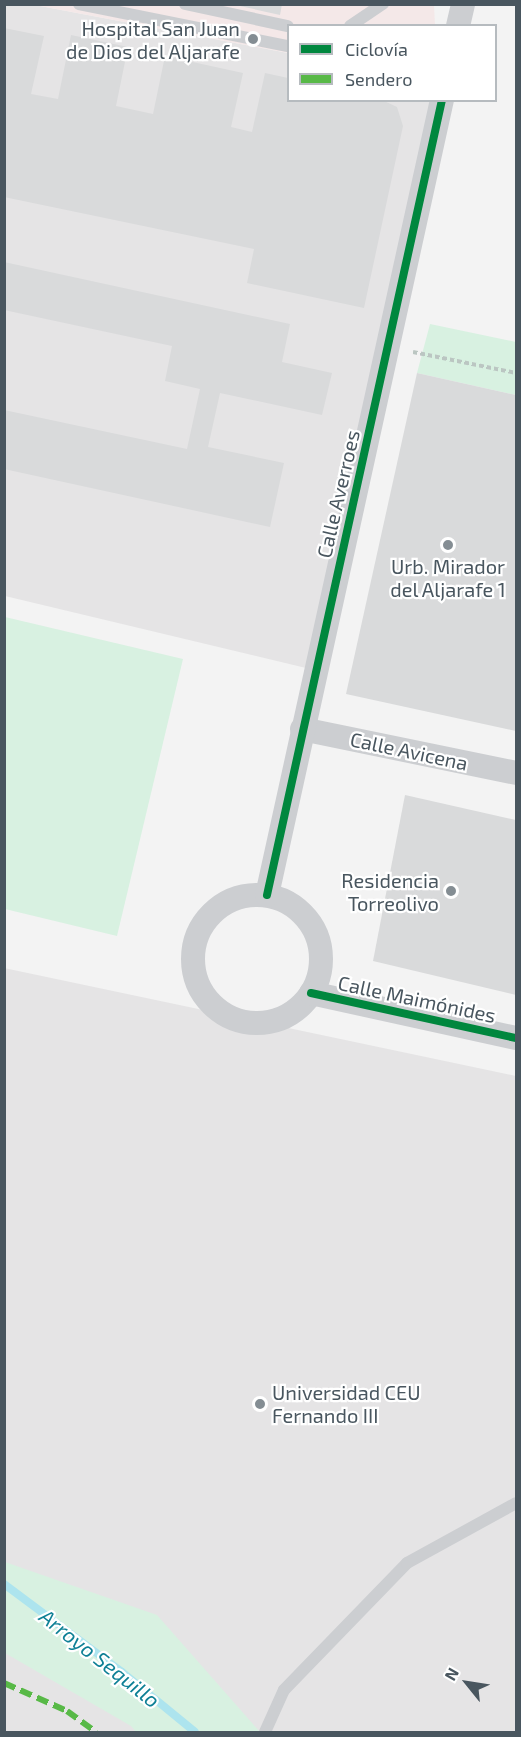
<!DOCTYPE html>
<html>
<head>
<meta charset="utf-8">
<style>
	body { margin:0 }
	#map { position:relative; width:521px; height:1737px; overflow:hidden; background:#f3f3f3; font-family:"Exo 2",sans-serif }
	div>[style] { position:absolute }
	.education>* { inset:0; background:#e5e4e5 }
	.medical>* { inset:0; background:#f4e8e8 }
	.green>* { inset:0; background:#d8f1e1 }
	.stream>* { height:8px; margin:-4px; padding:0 4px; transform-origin:4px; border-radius:4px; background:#ade4ee }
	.building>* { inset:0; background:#d9dadb }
	.path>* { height:4px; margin-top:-2px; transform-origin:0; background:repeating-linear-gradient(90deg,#bbc6c2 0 4.5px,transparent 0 7.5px) }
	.service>* { height:12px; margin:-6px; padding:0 6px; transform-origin:6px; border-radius:6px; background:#ccced1 }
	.minor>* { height:24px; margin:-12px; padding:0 12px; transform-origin:12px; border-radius:12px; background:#ccced1 }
	.minor>.ring { margin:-12px; padding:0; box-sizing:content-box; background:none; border:24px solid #ccced1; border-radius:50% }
	.quiet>* { height:6px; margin-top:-3px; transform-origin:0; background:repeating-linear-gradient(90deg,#58b947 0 12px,transparent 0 18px) }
	.cycleway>* { height:8px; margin:-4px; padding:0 4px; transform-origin:4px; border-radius:4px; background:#00873e }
	.dots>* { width:16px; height:16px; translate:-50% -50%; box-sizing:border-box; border:3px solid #fff; border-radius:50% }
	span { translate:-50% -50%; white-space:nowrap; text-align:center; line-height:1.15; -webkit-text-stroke:4.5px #fff; paint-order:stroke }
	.poi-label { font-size:20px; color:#49565f }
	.right { translate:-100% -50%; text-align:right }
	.left { translate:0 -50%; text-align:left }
	.street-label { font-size:20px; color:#49565f }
	.water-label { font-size:21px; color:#0e8096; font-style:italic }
	.frame { position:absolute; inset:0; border:6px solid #49565f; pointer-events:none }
	.legend { position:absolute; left:287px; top:24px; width:210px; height:78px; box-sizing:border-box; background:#fff; border:2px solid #b6bbbf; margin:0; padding:8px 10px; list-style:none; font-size:18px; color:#49565f }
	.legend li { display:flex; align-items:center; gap:12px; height:30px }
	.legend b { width:30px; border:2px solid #b6bbbf }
	.north { position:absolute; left:437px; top:1653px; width:60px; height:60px; -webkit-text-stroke:4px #fff; paint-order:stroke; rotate:300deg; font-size:16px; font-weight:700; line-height:24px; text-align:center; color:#49565f }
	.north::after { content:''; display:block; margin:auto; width:21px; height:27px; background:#49565f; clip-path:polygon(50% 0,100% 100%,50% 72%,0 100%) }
</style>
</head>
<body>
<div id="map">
	<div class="education">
		<i style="clip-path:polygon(5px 5px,35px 5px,288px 53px,288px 100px,434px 101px,306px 668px,5px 596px)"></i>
		<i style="clip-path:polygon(4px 968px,516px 1076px,516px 1732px,5px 1732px)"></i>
	</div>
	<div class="medical">
		<i style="clip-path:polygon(35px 5px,434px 5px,435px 25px,288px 26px,288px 53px)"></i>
	</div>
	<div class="green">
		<i style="clip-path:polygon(430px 324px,516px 342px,516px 395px,417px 373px)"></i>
		<i style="clip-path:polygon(5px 617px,183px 659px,117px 936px,5px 909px)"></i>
		<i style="clip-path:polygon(5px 1562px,157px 1615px,260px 1732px,136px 1732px,131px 1726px,5px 1653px)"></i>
	</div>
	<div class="stream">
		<i style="left:4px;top:1584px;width:147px;rotate:36.7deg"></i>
		<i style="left:122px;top:1672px;width:94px;rotate:39.4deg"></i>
	</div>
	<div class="building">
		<i style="clip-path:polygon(231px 4px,282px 4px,280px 15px)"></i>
		<i style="clip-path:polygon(4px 28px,44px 36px,31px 94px,58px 99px,71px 35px,128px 47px,116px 106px,153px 114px,165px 56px,243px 73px,231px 127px,252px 132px,265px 73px,288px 78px,288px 100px,382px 100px,397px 107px,403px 126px,364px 308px,247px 283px,254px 249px,4px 197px)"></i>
		<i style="clip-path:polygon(4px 262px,290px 324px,282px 362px,332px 373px,322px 415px,220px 393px,208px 447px,284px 463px,270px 527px,4px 469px,4px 410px,187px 449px,200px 389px,165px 381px,172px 346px,4px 310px)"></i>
		<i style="clip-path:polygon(417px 373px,516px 395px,516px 731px,346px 694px)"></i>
		<i style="clip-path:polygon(405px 795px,516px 820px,516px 995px,373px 961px)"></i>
	</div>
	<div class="path">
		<i style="left:413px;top:352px;width:105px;rotate:11.5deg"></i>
	</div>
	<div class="service">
		<i style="left:79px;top:4px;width:213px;rotate:11.4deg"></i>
		<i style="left:185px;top:4px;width:105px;rotate:12.1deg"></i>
		<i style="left:350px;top:26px;width:40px;rotate:-34deg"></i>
		<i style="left:265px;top:1732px;width:46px;rotate:-65.7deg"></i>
		<i style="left:284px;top:1690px;width:177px;rotate:-45.9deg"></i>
		<i style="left:407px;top:1563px;width:124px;rotate:-28.8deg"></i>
	</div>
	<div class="minor">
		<i style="left:458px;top:26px;width:23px;rotate:-77deg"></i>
		<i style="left:302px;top:729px;width:218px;rotate:11.6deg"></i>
		<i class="ring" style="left:193px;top:895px;width:104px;height:104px"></i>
		<i style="left:267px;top:895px;width:814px;rotate:-77.59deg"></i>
		<i style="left:311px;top:993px;width:210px;rotate:12.4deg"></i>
	</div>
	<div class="quiet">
		<i style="left:4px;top:1683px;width:69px;rotate:24deg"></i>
		<i style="left:67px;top:1711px;width:36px;rotate:36deg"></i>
	</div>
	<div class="cycleway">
		<i style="left:267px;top:895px;width:814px;rotate:-77.59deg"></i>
		<i style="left:311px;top:993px;width:210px;rotate:12.4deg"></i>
	</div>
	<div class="dots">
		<i style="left:253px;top:39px;background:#848d93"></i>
		<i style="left:448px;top:545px;background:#848d93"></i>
		<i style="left:451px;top:891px;background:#848d93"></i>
		<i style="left:260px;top:1404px;background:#848d93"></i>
	</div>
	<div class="poi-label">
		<span class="right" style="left:240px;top:40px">Hospital San Juan<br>de Dios del Aljarafe</span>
		<span style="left:448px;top:578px">Urb. Mirador<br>del Aljarafe 1</span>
		<span class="right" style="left:439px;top:892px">Residencia<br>Torreolivo</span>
		<span class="left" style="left:272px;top:1404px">Universidad CEU<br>Fernando III</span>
	</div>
	<div class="street-label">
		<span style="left:338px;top:494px;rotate:-77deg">Calle Averroes</span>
		<span style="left:409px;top:751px;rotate:12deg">Calle Avicena</span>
		<span style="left:417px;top:999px;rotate:12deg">Calle Maimónides</span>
	</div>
	<div class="water-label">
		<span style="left:100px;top:1658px;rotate:38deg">Arroyo Sequillo</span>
	</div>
	<div class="frame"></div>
	<ul class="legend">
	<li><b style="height:8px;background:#00873e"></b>Ciclovía</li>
	<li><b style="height:8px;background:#58b947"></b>Sendero</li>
	</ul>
	<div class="north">N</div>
</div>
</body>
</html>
